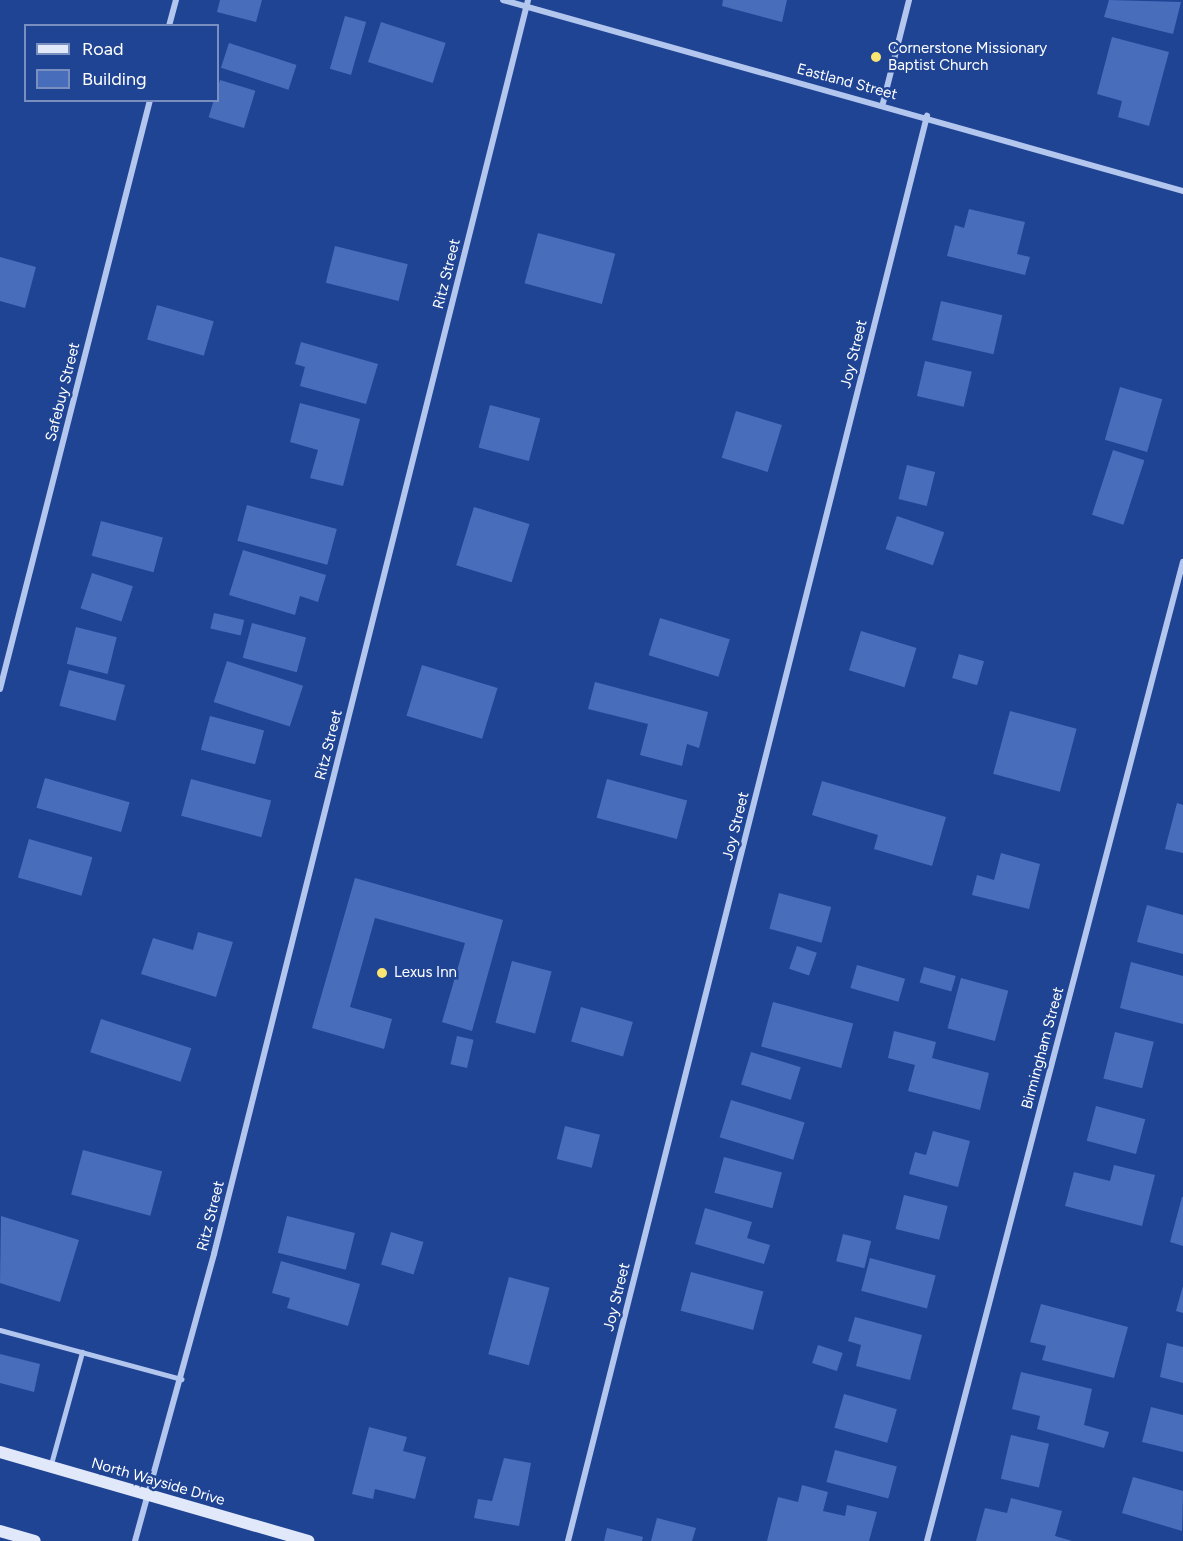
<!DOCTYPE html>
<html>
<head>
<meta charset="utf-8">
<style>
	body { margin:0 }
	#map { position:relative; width:1183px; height:1541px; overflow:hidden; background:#204494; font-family:Figtree,sans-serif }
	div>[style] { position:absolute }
	.building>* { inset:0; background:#486dbb; transform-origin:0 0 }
	.lane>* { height:4.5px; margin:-2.25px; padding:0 2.25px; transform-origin:2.25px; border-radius:2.25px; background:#b3c6ee }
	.street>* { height:6px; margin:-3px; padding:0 3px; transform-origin:3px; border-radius:3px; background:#b3c6ee }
	.secondary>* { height:12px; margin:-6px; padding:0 6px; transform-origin:6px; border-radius:6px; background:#e0e8fa }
	.dots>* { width:16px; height:16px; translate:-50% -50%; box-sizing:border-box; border:3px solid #204494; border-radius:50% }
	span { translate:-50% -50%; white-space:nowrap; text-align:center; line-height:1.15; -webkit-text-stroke:5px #204494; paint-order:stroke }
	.poi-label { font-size:15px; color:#fff }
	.left { translate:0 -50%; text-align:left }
	.street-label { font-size:15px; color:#fff }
	.legend { position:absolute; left:24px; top:24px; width:195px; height:78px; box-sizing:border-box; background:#204494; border:2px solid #798fbf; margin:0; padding:8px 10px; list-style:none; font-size:18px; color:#fff }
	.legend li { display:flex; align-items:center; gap:12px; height:30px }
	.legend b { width:30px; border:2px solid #798fbf }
</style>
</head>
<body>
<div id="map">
	<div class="building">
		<i style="clip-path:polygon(220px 0,262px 0,256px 22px,217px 12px)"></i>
		<i style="clip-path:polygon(723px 0,787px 0,782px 22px,722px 6px)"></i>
		<i style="clip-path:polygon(1109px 0,1181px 2px,1173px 34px,1104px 17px)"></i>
		<i style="left:345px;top:16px;width:22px;height:55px;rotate:16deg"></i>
		<i style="left:381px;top:22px;width:68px;height:42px;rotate:18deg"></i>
		<i style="clip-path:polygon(1112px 37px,1169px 52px,1149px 126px,1118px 117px,1122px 101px,1097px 94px)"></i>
		<i style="left:229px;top:43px;width:71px;height:26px;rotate:18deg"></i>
		<i style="left:220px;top:80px;width:37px;height:39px;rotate:17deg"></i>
		<i style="clip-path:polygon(969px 209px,1025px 222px,1017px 254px,1030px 257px,1025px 275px,947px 256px,955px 225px,964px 228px)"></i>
		<i style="left:538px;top:233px;width:80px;height:52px;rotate:15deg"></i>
		<i style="left:335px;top:246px;width:75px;height:38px;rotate:14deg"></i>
		<i style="clip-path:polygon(0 257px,36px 267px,25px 308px,0 301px)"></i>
		<i style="left:941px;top:301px;width:63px;height:40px;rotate:13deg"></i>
		<i style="left:157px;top:305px;width:59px;height:36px;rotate:16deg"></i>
		<i style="clip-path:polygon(301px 342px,378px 364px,366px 404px,300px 386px,305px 367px,295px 364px)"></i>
		<i style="left:925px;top:361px;width:48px;height:36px;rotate:13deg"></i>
		<i style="left:1120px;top:387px;width:44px;height:55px;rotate:16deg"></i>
		<i style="clip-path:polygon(300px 403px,360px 419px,343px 486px,310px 478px,318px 450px,290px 442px)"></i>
		<i style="left:490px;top:405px;width:52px;height:44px;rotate:15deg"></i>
		<i style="left:736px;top:411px;width:48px;height:49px;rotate:17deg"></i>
		<i style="left:1113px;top:450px;width:33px;height:68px;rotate:18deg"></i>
		<i style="left:907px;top:465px;width:29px;height:35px;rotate:14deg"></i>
		<i style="left:247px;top:505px;width:93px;height:37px;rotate:15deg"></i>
		<i style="left:474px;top:507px;width:58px;height:61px;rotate:17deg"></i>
		<i style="left:897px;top:516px;width:50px;height:35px;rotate:19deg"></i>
		<i style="left:101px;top:521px;width:64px;height:36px;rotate:15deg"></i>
		<i style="clip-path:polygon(243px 550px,326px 575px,318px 602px,300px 596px,295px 615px,229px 595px)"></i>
		<i style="left:92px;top:573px;width:43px;height:37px;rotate:18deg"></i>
		<i style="left:214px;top:613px;width:31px;height:16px;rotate:13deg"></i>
		<i style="left:660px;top:618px;width:73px;height:39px;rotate:17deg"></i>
		<i style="left:252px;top:623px;width:56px;height:36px;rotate:15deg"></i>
		<i style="left:76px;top:627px;width:42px;height:38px;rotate:14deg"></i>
		<i style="left:861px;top:631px;width:58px;height:41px;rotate:17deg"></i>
		<i style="left:959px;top:654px;width:26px;height:25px;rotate:16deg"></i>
		<i style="left:227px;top:661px;width:80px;height:43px;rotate:18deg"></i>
		<i style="left:422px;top:665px;width:79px;height:53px;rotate:17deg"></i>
		<i style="left:69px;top:670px;width:58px;height:37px;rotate:15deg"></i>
		<i style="clip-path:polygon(595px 682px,708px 712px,699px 748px,687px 744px,682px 766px,640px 755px,648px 724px,588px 709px)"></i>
		<i style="left:1010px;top:711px;width:69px;height:65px;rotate:15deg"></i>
		<i style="left:210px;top:716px;width:56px;height:35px;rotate:15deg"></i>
		<i style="left:45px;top:778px;width:88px;height:31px;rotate:16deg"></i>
		<i style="left:191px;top:779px;width:83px;height:38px;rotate:15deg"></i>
		<i style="left:607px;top:779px;width:83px;height:40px;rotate:15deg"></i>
		<i style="clip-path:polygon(822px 781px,946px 817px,932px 866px,874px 849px,878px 835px,812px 815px)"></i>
		<i style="clip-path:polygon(1177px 803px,1183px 805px,1183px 853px,1165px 849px)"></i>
		<i style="left:29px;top:839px;width:66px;height:40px;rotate:16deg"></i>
		<i style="clip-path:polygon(1001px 853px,1040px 864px,1029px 909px,972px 895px,977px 875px,994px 880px)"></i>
		<i style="clip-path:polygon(355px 878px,503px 920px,472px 1031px,442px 1022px,465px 943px,375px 918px,350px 1007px,392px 1019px,384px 1049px,312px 1028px)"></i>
		<i style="left:779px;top:893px;width:54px;height:37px;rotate:15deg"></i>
		<i style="clip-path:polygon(1147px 905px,1183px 915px,1183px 954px,1137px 942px)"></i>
		<i style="clip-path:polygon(198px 932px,233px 942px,216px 997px,141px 974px,153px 938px,193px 950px)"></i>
		<i style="left:797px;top:946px;width:21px;height:24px;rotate:19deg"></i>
		<i style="left:512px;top:961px;width:41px;height:64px;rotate:15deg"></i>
		<i style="clip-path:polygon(1131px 962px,1183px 976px,1183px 1024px,1120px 1008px)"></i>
		<i style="left:857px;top:965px;width:50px;height:24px;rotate:16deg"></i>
		<i style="left:924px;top:967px;width:33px;height:16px;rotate:16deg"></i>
		<i style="left:961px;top:978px;width:49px;height:52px;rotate:15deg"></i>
		<i style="left:773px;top:1002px;width:83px;height:46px;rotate:15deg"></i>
		<i style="left:581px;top:1007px;width:54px;height:36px;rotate:16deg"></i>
		<i style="left:101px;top:1019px;width:95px;height:35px;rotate:18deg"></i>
		<i style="clip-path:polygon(894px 1031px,936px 1042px,932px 1058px,989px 1073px,980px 1110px,908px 1091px,915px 1065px,888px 1058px)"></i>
		<i style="left:1115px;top:1032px;width:40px;height:48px;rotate:14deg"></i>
		<i style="left:457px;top:1036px;width:17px;height:29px;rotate:13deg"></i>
		<i style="left:751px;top:1052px;width:52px;height:34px;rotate:17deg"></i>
		<i style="left:731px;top:1100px;width:77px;height:39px;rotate:17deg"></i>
		<i style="left:1096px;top:1106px;width:51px;height:36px;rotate:15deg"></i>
		<i style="left:565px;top:1126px;width:36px;height:34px;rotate:14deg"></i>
		<i style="clip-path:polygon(933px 1131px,970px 1141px,958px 1187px,909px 1174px,915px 1152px,926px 1155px)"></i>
		<i style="left:83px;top:1150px;width:82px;height:46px;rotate:15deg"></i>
		<i style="left:724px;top:1157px;width:60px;height:37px;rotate:15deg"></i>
		<i style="clip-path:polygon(1114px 1165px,1155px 1175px,1142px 1226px,1065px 1206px,1074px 1172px,1110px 1181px)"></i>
		<i style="left:904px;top:1195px;width:45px;height:35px;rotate:14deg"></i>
		<i style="clip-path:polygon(1182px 1197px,1183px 1197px,1183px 1246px,1170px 1242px)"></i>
		<i style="clip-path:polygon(705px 1208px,752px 1222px,747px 1238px,770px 1245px,764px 1264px,695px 1244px)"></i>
		<i style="clip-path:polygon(1px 1216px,79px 1240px,60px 1302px,0 1283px)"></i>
		<i style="left:287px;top:1216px;width:70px;height:38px;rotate:14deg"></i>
		<i style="left:391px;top:1232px;width:34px;height:34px;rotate:17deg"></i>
		<i style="left:843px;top:1234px;width:29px;height:28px;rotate:14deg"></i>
		<i style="left:870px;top:1258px;width:68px;height:34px;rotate:15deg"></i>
		<i style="clip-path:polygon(281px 1261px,360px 1284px,348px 1326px,287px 1308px,290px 1298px,272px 1293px)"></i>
		<i style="left:691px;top:1272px;width:75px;height:40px;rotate:15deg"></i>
		<i style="left:509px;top:1277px;width:42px;height:80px;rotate:15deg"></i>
		<i style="clip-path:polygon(1183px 1286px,1183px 1313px,1176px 1311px)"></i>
		<i style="clip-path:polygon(1041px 1304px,1128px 1327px,1114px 1378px,1042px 1360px,1046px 1346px,1030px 1342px)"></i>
		<i style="clip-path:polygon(855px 1317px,922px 1335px,910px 1380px,856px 1366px,861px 1345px,848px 1341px)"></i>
		<i style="clip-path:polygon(1167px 1343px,1183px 1347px,1183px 1383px,1160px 1377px)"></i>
		<i style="left:818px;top:1345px;width:26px;height:19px;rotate:18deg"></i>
		<i style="clip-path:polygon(0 1354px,40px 1364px,34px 1392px,0 1383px)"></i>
		<i style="clip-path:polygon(1021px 1372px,1092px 1389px,1084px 1425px,1109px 1432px,1104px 1448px,1037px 1429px,1040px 1416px,1012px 1409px)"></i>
		<i style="left:844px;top:1394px;width:55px;height:35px;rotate:16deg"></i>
		<i style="clip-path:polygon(1151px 1407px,1183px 1415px,1183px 1452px,1142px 1442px)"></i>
		<i style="clip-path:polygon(369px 1427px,407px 1437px,403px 1451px,426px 1457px,415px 1499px,375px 1489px,373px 1499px,352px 1494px)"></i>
		<i style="left:1011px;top:1435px;width:39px;height:45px;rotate:13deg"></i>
		<i style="left:835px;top:1450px;width:64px;height:33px;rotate:15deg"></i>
		<i style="clip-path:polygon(504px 1458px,531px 1463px,519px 1526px,474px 1518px,478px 1499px,492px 1501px)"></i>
		<i style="clip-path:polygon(1133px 1477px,1183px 1491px,1182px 1531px,1122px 1513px)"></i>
		<i style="clip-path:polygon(802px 1485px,828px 1492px,823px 1511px,845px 1516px,847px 1505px,877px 1512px,869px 1541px,767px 1541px,778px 1497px,798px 1502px)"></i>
		<i style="clip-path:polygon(1011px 1498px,1062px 1511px,1055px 1536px,1072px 1541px,976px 1541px,985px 1508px,1007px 1513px)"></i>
		<i style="clip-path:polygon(657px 1518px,696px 1528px,692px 1541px,651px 1541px)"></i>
		<i style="clip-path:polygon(607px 1528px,643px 1537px,642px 1541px,604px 1541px)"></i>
	</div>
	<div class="lane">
		<i style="left:0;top:1330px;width:188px;rotate:15.1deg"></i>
		<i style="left:51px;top:1464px;width:116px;rotate:-74.5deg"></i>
	</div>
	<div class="street">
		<i style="left:503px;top:0;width:706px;rotate:15.69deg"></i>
		<i style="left:169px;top:26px;width:27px;rotate:-75deg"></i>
		<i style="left:883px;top:103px;width:106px;rotate:-75.8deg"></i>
		<i style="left:0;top:689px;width:608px;rotate:-75.71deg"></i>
		<i style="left:135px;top:1541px;width:298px;rotate:-74.6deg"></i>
		<i style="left:214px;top:1254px;width:1293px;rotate:-75.94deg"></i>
		<i style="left:568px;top:1541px;width:1470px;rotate:-75.86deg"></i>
		<i style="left:927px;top:1541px;width:1012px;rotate:-75.35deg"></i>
	</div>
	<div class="secondary">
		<i style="left:0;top:1452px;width:321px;rotate:16.1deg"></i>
		<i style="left:0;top:1531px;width:36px;rotate:16deg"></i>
	</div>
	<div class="dots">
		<i style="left:876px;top:57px;background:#fbe573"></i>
		<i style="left:382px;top:973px;background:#fbe573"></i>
	</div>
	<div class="poi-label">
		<span class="left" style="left:888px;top:57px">Cornerstone Missionary<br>Baptist Church</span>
		<span class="left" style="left:394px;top:973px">Lexus Inn</span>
	</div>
	<div class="street-label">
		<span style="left:847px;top:82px;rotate:15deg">Eastland Street</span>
		<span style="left:447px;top:274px;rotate:-76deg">Ritz Street</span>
		<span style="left:854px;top:354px;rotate:-76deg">Joy Street</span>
		<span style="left:63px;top:392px;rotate:-76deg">Safebuy Street</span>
		<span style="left:329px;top:745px;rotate:-76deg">Ritz Street</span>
		<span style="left:736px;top:826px;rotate:-76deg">Joy Street</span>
		<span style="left:1043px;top:1048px;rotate:-75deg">Birmingham Street</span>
		<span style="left:211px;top:1216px;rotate:-76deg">Ritz Street</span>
		<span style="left:617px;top:1297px;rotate:-76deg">Joy Street</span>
		<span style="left:158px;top:1482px;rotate:16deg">North Wayside Drive</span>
	</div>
	<ul class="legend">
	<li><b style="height:8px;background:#e0e8fa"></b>Road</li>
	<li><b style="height:16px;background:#486dbb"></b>Building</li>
	</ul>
</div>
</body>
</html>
